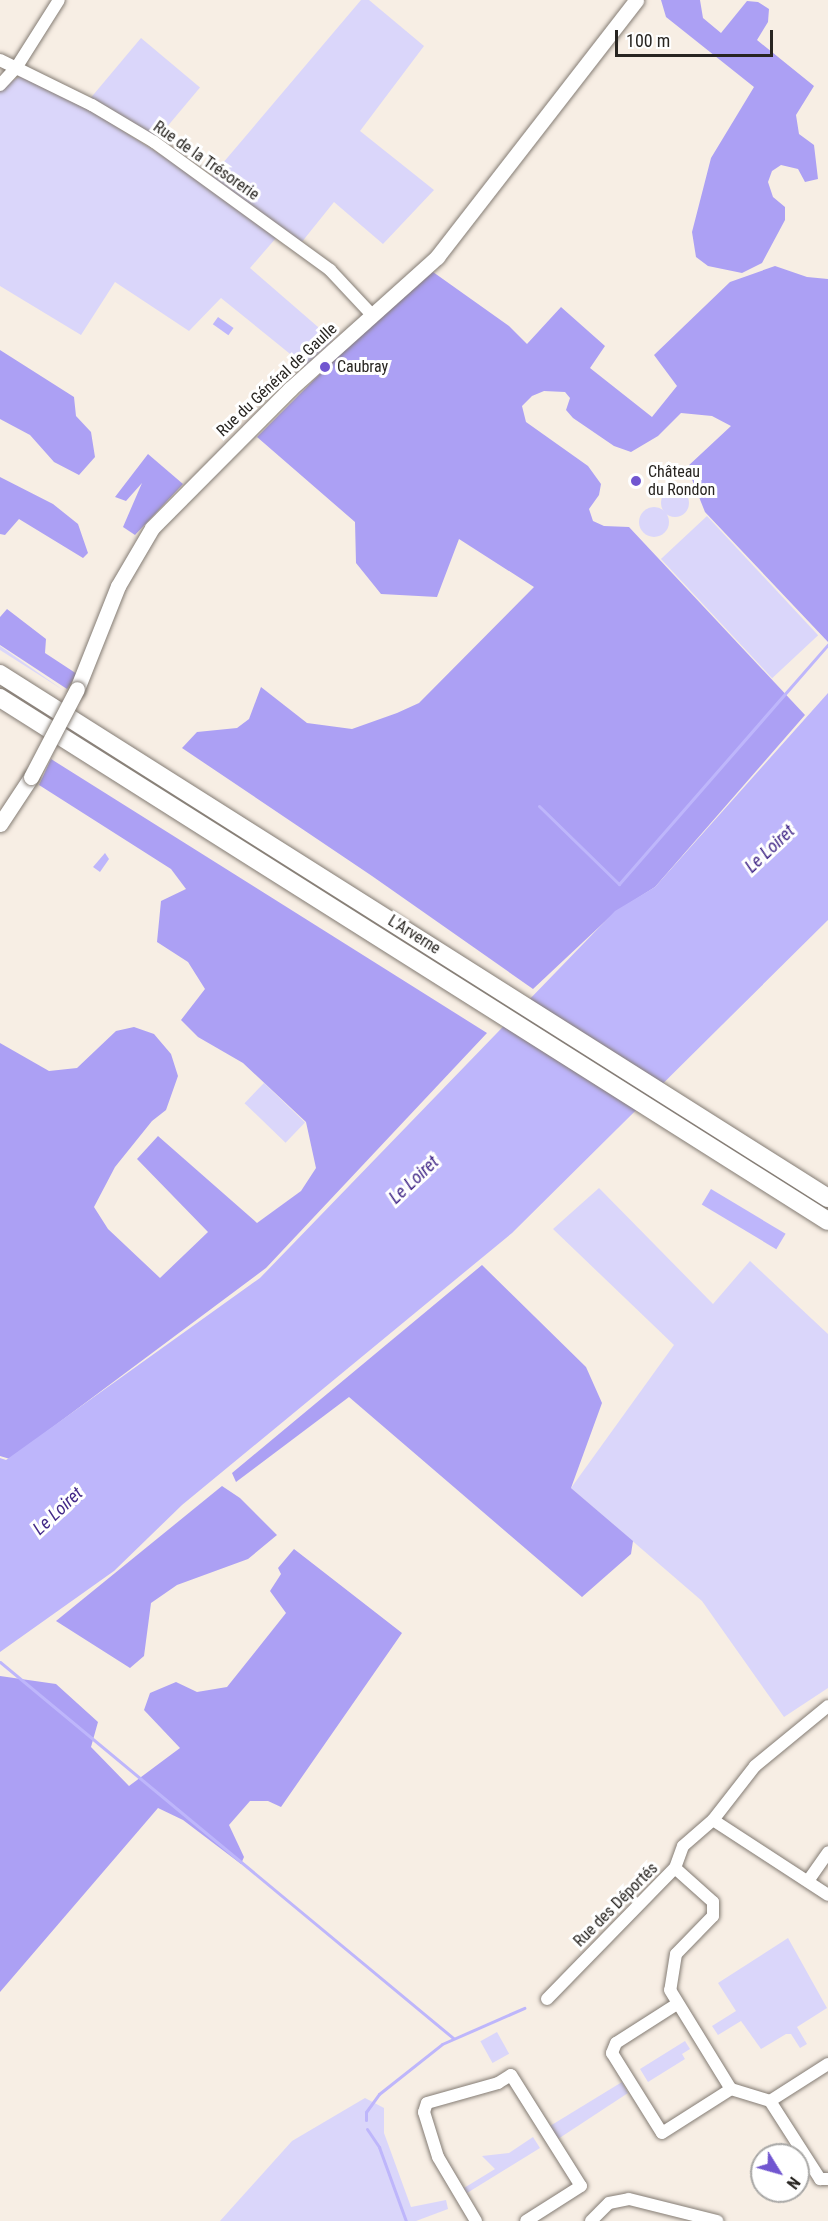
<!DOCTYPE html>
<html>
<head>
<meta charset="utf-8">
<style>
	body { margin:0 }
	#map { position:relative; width:828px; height:2221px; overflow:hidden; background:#f7eee4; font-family:"Roboto Condensed",sans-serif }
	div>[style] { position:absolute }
	.green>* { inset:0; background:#dad6fa; transform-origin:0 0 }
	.round { border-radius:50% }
	.forest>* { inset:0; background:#aca0f4 }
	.water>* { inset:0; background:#beb6fb; transform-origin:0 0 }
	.stream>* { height:3px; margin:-1.5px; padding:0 1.5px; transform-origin:1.5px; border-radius:1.5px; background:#beb6fb }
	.roads { filter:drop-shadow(0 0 2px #847c74) drop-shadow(0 0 2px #847c74) }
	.minor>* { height:12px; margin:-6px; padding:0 6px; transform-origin:6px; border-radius:6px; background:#fff }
	.major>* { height:15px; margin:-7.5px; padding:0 7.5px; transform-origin:7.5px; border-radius:7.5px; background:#fff }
	.highway>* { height:18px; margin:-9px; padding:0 9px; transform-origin:9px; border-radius:9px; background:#fff }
	.bridges { filter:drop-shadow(0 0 2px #847c74) drop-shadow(0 0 2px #847c74) }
	.major-bridge>* { height:15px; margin:-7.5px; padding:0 7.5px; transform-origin:7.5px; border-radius:7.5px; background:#fff }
	.dots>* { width:16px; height:16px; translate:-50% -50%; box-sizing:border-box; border:3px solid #fff; border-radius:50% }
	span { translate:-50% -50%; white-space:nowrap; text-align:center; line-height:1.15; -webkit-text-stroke:6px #fff; paint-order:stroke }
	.street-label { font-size:16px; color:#282521 }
	.poi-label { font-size:16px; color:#282521 }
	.left { translate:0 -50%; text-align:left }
	.water-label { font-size:18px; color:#432988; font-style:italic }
	.north { position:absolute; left:750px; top:2143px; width:60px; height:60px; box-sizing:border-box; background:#fff; border:2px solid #a9a8a6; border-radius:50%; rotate:127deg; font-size:16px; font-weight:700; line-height:24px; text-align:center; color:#282521 }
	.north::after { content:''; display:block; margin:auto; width:21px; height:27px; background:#7156d0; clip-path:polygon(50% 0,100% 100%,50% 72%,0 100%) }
	.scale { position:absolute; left:615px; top:30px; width:158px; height:27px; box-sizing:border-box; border:3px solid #282521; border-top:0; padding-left:8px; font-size:18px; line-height:21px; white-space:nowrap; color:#282521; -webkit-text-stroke:4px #fff; paint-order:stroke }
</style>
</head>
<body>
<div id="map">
	<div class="green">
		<i style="clip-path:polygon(361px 0,369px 0,424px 46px,360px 131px,434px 190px,383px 244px,334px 202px,301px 243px,211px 177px)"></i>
		<i style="left:141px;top:38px;width:77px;height:78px;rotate:40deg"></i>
		<i style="clip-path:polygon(21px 76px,93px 112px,166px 158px,276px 238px,250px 268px,333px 340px,305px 366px,221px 298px,189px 331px,115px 282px,81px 335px,0 286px,0 88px)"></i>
		<i class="round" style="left:661px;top:489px;width:28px;height:28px"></i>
		<i class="round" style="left:639px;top:507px;width:30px;height:30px"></i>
		<i style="left:707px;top:516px;width:163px;height:63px;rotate:47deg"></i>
		<i style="clip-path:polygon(0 646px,63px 690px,0 650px)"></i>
		<i style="left:264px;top:1083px;width:57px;height:28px;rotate:44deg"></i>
		<i style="clip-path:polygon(599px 1188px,713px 1304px,750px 1261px,828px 1334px,828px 1688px,784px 1717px,702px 1601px,571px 1488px,674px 1345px,553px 1229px)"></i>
		<i style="clip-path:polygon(788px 1938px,827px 2008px,797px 2027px,807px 2044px,800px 2048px,791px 2034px,786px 2034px,761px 2049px,741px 2021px,718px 2035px,712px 2026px,736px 2011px,718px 1983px)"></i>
		<i style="left:497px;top:2032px;width:25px;height:19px;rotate:61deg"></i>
		<i style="clip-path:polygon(685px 2041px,690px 2049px,682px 2054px,685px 2059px,648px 2082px,640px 2069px)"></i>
		<i style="clip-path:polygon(622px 2082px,628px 2093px,558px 2139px,550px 2126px)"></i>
		<i style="clip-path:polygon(365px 2098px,384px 2108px,384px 2133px,411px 2207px,446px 2200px,448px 2209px,416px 2221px,220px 2221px,292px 2141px)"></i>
		<i style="clip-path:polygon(533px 2137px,540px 2148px,467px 2193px,464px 2188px,495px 2169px,482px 2156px,509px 2153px)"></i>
	</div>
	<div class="forest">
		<i style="clip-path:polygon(661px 0,700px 0,703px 18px,721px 33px,747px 1px,758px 2px,769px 9px,768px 22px,757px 40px,814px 86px,796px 115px,799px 134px,814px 145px,818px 179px,805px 182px,798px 169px,781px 165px,772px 171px,768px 182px,773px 197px,785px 207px,785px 220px,762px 263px,742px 273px,708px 266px,696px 257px,692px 232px,711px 158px,754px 87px,666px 17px)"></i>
		<i style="clip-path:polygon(775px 266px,807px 277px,828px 279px,828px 642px,705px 512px,687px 467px,731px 426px,712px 416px,681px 413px,658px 436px,631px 452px,614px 446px,573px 418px,566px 410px,570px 398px,565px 392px,544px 391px,532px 396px,522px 406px,526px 422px,588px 466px,601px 484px,599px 495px,589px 509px,593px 521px,604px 526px,629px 527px,805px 715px,655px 887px,614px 913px,533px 989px,372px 876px,182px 748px,197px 732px,237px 728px,249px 719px,261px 687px,307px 723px,352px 729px,397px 713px,419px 703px,534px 587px,459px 539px,437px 597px,381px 594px,356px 563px,355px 522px,257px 437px,345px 349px,433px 272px,509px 326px,527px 344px,561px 307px,605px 346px,590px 368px,652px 417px,677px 386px,654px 355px,730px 282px)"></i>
		<i style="clip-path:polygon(0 350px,74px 397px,76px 416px,91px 432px,95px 457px,79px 475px,54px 462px,30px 435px,0 419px)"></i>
		<i style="clip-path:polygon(148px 454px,183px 484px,135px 535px,123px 527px,142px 483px,126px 501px,115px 497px)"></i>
		<i style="clip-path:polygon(0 477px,53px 504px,78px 524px,88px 553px,83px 558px,19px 519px,5px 535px,0 534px)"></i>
		<i style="clip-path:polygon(7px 609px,46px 639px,45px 653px,77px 674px,67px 689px,0 645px,0 617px)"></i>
		<i style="clip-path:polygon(51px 759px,487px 1033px,266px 1268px,10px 1459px,0 1456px,0 1043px,49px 1071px,77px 1068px,116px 1031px,134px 1027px,154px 1034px,171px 1054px,178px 1076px,166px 1110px,152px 1121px,115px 1167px,94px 1207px,108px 1229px,160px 1278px,208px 1232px,137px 1159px,158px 1136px,257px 1223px,301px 1191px,316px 1168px,306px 1122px,243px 1063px,198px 1037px,181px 1020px,205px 989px,188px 962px,157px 942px,161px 901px,186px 889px,171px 869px,39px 785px)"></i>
		<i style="clip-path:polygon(482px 1265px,586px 1367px,602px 1403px,571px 1488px,633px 1541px,631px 1554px,582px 1597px,349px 1397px,236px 1482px,232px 1473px)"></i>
		<i style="clip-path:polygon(222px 1486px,240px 1498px,277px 1535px,248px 1559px,177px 1585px,151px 1603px,144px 1656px,130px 1668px,56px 1621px)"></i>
		<i style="clip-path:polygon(294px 1549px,402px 1633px,281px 1807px,268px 1801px,250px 1801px,229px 1825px,244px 1857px,241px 1864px,183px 1820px,158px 1808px,0 1992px,0 1676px,56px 1684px,98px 1722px,91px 1747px,129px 1786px,180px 1748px,144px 1710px,150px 1693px,176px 1682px,197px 1692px,227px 1687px,286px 1613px,270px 1591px,281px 1574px,278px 1568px)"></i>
	</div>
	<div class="water">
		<i style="left:218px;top:317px;width:19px;height:9px;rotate:35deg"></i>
		<i style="clip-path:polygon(828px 693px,828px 920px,512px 1233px,182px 1505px,114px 1571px,0 1652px,0 1458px,6px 1460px,260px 1278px,615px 911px,655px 887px)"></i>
		<i style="clip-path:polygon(105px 853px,109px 859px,100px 872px,93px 867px)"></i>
		<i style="left:711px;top:1189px;width:87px;height:18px;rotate:31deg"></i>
	</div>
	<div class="stream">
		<i style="left:539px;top:806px;width:112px;rotate:44.3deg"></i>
		<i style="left:619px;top:884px;width:318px;rotate:-48.9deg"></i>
		<i style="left:0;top:1662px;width:589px;rotate:39.69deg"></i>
		<i style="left:366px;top:2120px;width:8px;rotate:-90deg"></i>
		<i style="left:366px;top:2112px;width:22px;rotate:-54deg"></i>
		<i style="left:379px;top:2094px;width:80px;rotate:-38.4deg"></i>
		<i style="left:442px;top:2044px;width:90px;rotate:-23.7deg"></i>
		<i style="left:367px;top:2129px;width:22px;rotate:56deg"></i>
		<i style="left:379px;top:2147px;width:79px;rotate:70deg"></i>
	</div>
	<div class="roads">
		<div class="minor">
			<i style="left:0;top:60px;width:102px;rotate:26.1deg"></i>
			<i style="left:92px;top:105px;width:72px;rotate:30.8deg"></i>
			<i style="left:154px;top:142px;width:218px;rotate:36deg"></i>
			<i style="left:330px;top:270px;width:63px;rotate:46.9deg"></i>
			<i style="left:0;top:85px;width:23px;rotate:-47deg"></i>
			<i style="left:16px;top:68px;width:80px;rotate:-57.7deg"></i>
			<i style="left:713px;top:1820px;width:137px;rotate:33.1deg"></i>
			<i style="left:675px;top:1868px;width:51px;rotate:41.8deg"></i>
			<i style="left:713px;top:1902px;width:14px;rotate:90deg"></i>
			<i style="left:713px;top:1916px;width:53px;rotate:134.2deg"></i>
			<i style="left:676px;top:1954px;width:36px;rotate:99deg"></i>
			<i style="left:670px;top:1990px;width:116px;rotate:58.4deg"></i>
			<i style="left:731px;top:2089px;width:41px;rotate:17.1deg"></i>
			<i style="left:770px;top:2101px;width:69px;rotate:-32.5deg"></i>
			<i style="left:808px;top:1881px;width:35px;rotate:-55deg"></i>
			<i style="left:547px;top:1999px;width:183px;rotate:-45.7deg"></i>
			<i style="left:675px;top:1868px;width:23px;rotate:-70deg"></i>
			<i style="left:683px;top:1846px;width:40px;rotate:-41deg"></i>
			<i style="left:713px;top:1820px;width:68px;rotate:-52.1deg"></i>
			<i style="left:755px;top:1766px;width:94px;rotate:-39.4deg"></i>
			<i style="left:677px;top:2004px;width:72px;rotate:147.4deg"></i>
			<i style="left:616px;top:2043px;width:11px;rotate:112deg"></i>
			<i style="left:612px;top:2053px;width:94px;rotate:58deg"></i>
			<i style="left:662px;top:2133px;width:82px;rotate:-32.5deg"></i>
			<i style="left:770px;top:2101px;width:93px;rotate:57.3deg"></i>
			<i style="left:820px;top:2179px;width:8px"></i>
			<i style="left:476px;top:2221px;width:74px;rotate:-120.7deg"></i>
			<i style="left:438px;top:2157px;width:47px;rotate:-107.3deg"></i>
			<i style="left:424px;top:2112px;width:9px;rotate:-72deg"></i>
			<i style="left:427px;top:2103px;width:74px;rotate:-15.7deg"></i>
			<i style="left:498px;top:2083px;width:15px;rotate:-32deg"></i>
			<i style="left:511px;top:2075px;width:131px;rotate:57.8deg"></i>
			<i style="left:581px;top:2186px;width:65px;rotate:147.5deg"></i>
			<i style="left:591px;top:2221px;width:25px;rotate:-45deg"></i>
			<i style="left:609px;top:2203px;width:20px;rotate:-11deg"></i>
			<i style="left:629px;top:2199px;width:91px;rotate:14deg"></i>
		</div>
		<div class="major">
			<i style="left:77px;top:689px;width:111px;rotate:-68.3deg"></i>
			<i style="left:118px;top:586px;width:67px;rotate:-59.6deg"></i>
			<i style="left:152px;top:528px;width:196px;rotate:-45.2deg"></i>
			<i style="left:290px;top:389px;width:198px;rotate:-41.9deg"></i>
			<i style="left:437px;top:257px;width:325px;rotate:-52.2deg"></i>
			<i style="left:0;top:824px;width:56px;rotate:-56.6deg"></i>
		</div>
		<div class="highway">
			<i style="left:0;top:674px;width:980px;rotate:32.33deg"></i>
			<i style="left:0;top:698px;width:979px;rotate:32.28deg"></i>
		</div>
	</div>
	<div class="bridges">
		<div class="major-bridge">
			<i style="left:31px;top:777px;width:99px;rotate:-62.4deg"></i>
		</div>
	</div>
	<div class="dots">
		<i style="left:325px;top:367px;background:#7156d0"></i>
		<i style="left:636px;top:481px;background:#7156d0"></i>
	</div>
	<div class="street-label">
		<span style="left:206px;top:161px;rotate:35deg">Rue de la Trésorerie</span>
		<span style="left:277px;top:380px;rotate:-43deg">Rue du Général de Gaulle</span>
		<span style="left:414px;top:935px;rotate:32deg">L'Arverne</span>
		<span style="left:616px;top:1905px;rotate:-45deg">Rue des Déportés</span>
	</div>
	<div class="poi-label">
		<span class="left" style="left:337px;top:367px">Caubray</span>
		<span class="left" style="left:648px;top:481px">Château<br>du Rondon</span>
	</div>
	<div class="water-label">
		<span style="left:770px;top:849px;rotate:-43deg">Le Loiret</span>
		<span style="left:414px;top:1180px;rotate:-43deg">Le Loiret</span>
		<span style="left:58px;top:1511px;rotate:-43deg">Le Loiret</span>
	</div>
	<div class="north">N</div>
	<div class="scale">100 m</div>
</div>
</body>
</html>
